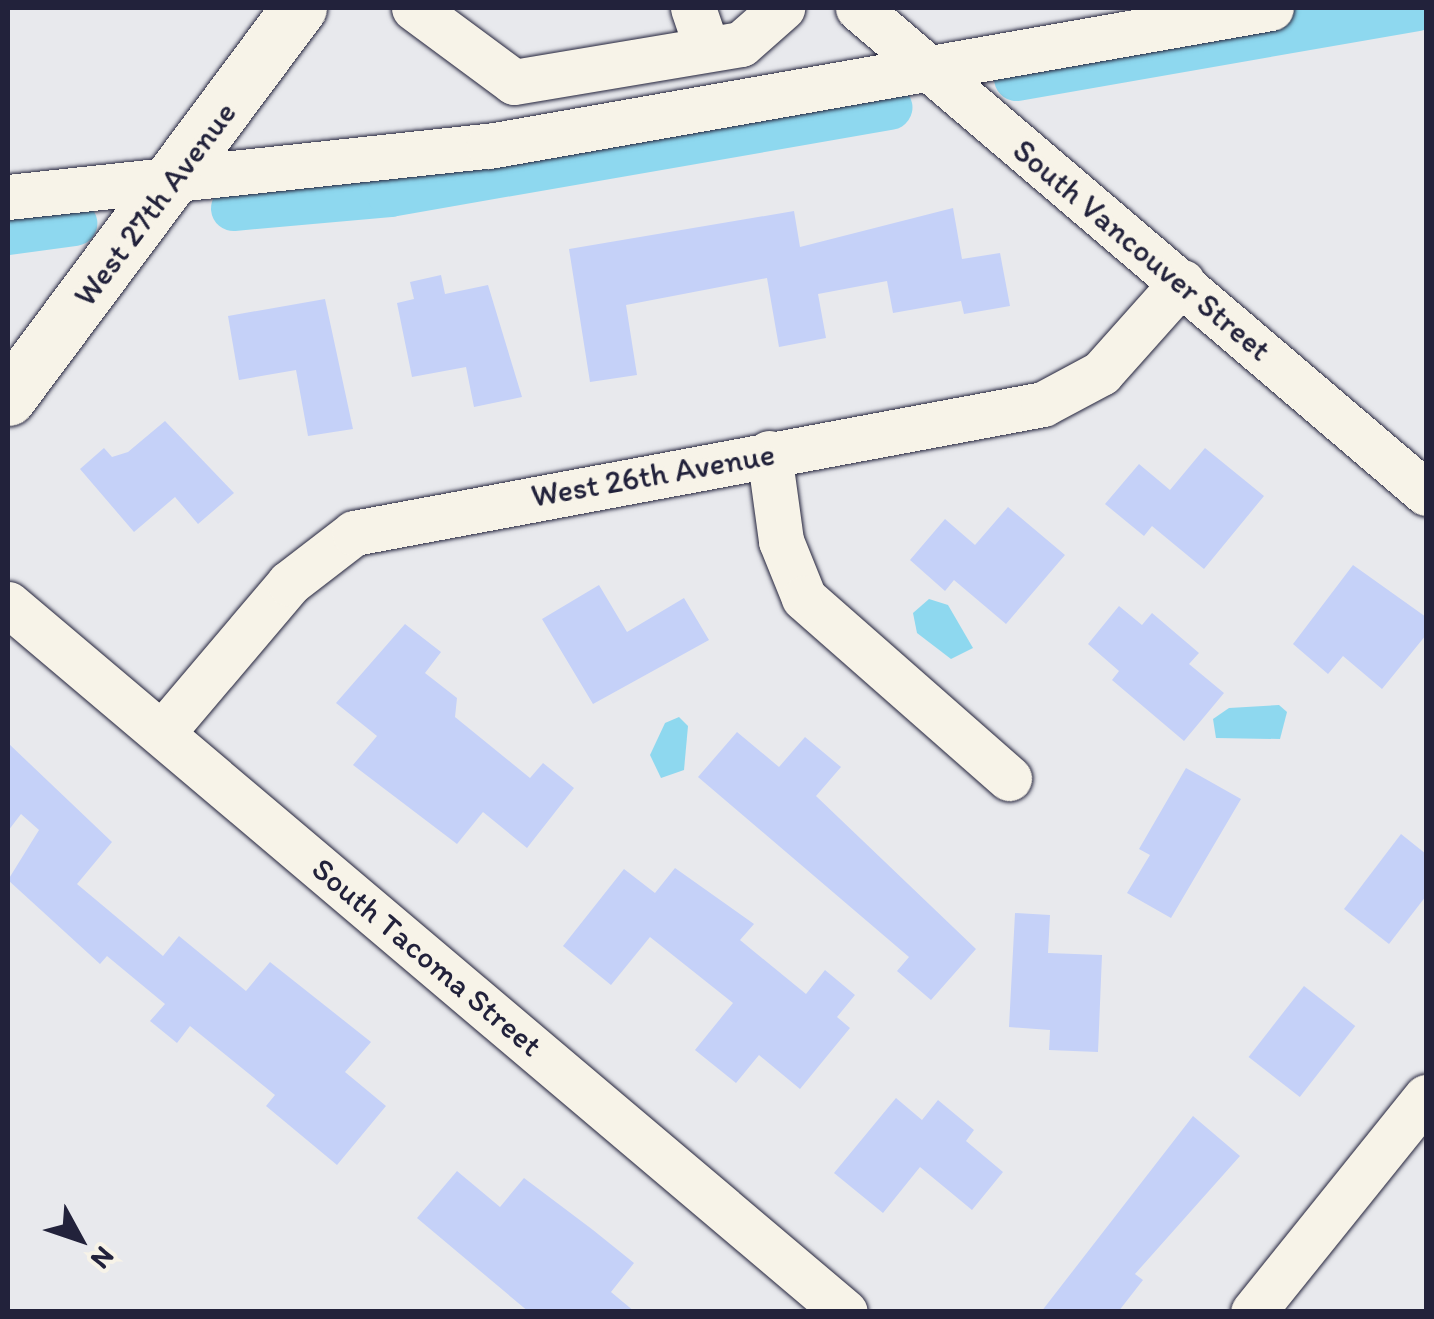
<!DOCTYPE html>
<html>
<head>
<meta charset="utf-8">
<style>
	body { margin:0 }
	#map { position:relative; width:1434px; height:1319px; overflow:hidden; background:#e8e9ed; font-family:Itim,sans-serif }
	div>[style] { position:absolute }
	.water>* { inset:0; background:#8ed8ef }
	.canal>* { height:45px; margin:-22.5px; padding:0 22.5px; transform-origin:22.5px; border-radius:22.5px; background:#8ed8ef }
	.building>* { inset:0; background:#c5d1f8; transform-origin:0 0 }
	.roads { filter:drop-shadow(0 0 2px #22223b) drop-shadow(0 0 2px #22223b) }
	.minor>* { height:45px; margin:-22.5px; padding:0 22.5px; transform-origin:22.5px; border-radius:22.5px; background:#f7f3e8 }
	.major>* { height:55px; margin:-27.5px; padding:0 27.5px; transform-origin:27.5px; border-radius:27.5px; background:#f7f3e8 }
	span { translate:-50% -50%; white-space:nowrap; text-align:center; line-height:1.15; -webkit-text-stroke:8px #f7f3e8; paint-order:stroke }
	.street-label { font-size:32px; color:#22223b }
	.frame { position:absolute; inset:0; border:10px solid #22223b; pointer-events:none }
	.north { position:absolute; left:30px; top:1189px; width:100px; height:100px; -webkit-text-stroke:8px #f7f3e8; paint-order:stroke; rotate:130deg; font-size:28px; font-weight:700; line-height:40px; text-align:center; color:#22223b }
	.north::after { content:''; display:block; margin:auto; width:35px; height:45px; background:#22223b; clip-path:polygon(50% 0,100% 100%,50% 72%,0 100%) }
</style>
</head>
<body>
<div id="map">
	<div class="water">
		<i style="clip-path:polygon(929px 599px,948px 605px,973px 648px,951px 659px,917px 633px,913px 613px)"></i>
		<i style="clip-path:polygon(1279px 705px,1287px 712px,1280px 739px,1216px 738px,1213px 719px,1229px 708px)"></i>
		<i style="clip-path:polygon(679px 717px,688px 726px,684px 770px,661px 778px,650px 755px,665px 723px)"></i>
	</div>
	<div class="canal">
		<i style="left:1016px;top:78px;width:407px;rotate:-9.9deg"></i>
		<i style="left:233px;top:208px;width:157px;rotate:-5.1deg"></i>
		<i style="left:389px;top:194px;width:508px;rotate:-9.87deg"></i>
		<i style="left:8px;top:232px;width:67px;rotate:-7.8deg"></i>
	</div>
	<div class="building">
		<i style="clip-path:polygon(953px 208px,962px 259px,1000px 253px,1010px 306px,964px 314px,961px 301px,893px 313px,887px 281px,818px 294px,826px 338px,779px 347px,767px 278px,626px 305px,637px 375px,590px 382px,569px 249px,794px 211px,800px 247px)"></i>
		<i style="clip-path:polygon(441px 275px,445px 294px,488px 285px,522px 397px,474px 407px,466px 367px,412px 377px,397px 303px,414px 299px,410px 282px)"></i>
		<i style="clip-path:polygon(325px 299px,353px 429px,308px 436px,296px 370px,239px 380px,228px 316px)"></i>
		<i style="clip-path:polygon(165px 421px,234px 493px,198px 524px,175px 497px,134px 532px,80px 469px,104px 448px,112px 457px,128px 452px)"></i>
		<i style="clip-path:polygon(1205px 448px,1264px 496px,1204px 569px,1152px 526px,1144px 536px,1105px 504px,1139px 464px,1170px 490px)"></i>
		<i style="clip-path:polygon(1008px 507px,1065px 555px,1006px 624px,954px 580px,945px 591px,910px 560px,945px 519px,975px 545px)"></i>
		<i style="clip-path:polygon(1353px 565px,1426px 617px,1426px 635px,1382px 689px,1343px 656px,1328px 674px,1293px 644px)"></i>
		<i style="clip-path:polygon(599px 585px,627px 632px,684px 598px,709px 640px,593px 704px,542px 619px)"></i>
		<i style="clip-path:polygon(1119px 606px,1142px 625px,1152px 613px,1199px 653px,1189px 664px,1224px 693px,1184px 741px,1112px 680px,1119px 671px,1088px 644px)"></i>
		<i style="clip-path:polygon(405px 624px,441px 652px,425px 673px,457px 698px,455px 717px,530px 778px,543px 763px,574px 788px,527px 848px,483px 812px,457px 844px,353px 765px,377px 736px,336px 703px)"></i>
		<i style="clip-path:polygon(737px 732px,779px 767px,805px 737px,841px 767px,816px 796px,976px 949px,931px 1000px,897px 971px,909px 957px,698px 777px)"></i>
		<i style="clip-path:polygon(8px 743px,112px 842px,77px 884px,163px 956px,179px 936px,246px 991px,270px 962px,371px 1042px,345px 1072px,386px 1106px,337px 1165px,266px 1106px,275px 1095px,190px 1026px,177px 1043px,150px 1021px,165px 1004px,107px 956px,100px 964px,8px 880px,39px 830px,21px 814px,8px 831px)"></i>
		<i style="clip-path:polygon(1186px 768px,1241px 799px,1171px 918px,1127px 893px,1150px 855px,1139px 849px)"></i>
		<i style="clip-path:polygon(1401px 834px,1426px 854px,1426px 896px,1389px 944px,1344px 909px)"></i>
		<i style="clip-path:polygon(675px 868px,754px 924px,740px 940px,806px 994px,825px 970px,855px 995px,837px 1017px,850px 1028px,800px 1089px,759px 1055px,736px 1083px,695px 1050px,733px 1003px,650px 937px,611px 985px,563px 946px,624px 869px,655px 893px)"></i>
		<i style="clip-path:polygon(1015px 913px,1050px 915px,1048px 953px,1102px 955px,1098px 1052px,1049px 1050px,1050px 1030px,1009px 1027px)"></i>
		<i style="left:1304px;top:986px;width:65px;height:90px;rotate:38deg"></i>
		<i style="clip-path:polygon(896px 1098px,922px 1120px,938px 1100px,974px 1130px,966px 1141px,1003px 1172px,972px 1210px,920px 1167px,883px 1213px,834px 1173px)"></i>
		<i style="clip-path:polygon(1193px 1116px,1240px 1156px,1135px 1274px,1143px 1280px,1118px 1312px,1041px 1312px)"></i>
		<i style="clip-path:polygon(457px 1171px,500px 1207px,524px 1178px,593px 1230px,634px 1263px,611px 1292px,635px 1312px,529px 1312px,417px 1218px)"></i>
	</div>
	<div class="roads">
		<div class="minor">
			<i style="left:414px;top:8px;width:124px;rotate:36.5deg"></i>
			<i style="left:514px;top:82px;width:230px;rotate:-9.5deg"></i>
			<i style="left:741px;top:44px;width:55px;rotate:-41.3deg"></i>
			<i style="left:693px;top:8px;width:43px;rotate:71.1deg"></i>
			<i style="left:858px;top:8px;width:747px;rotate:40.49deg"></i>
			<i style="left:8px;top:197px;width:484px;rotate:-6.1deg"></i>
			<i style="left:489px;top:146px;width:794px;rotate:-10.01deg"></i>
			<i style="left:769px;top:453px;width:89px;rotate:82.2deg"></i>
			<i style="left:781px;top:541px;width:61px;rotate:68deg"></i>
			<i style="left:804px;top:598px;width:273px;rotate:41.3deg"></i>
			<i style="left:8px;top:604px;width:1096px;rotate:40.23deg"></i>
			<i style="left:162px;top:733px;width:197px;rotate:-49.7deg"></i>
			<i style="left:289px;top:583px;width:82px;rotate:-37.6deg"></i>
			<i style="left:354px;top:533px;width:701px;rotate:-10.6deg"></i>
			<i style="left:1043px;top:404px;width:66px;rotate:-28.1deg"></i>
			<i style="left:1101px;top:373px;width:122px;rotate:-48.3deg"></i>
			<i style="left:1253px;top:1312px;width:276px;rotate:-51.2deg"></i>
		</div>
		<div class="major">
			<i style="left:8px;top:398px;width:487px;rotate:-53.3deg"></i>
		</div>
	</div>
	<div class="street-label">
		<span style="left:155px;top:204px;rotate:-53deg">West 27th Avenue</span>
		<span style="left:1142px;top:250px;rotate:40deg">South Vancouver Street</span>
		<span style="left:653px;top:475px;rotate:-10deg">West 26th Avenue</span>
		<span style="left:427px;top:957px;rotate:40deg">South Tacoma Street</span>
	</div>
	<div class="frame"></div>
	<div class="north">N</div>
</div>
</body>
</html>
